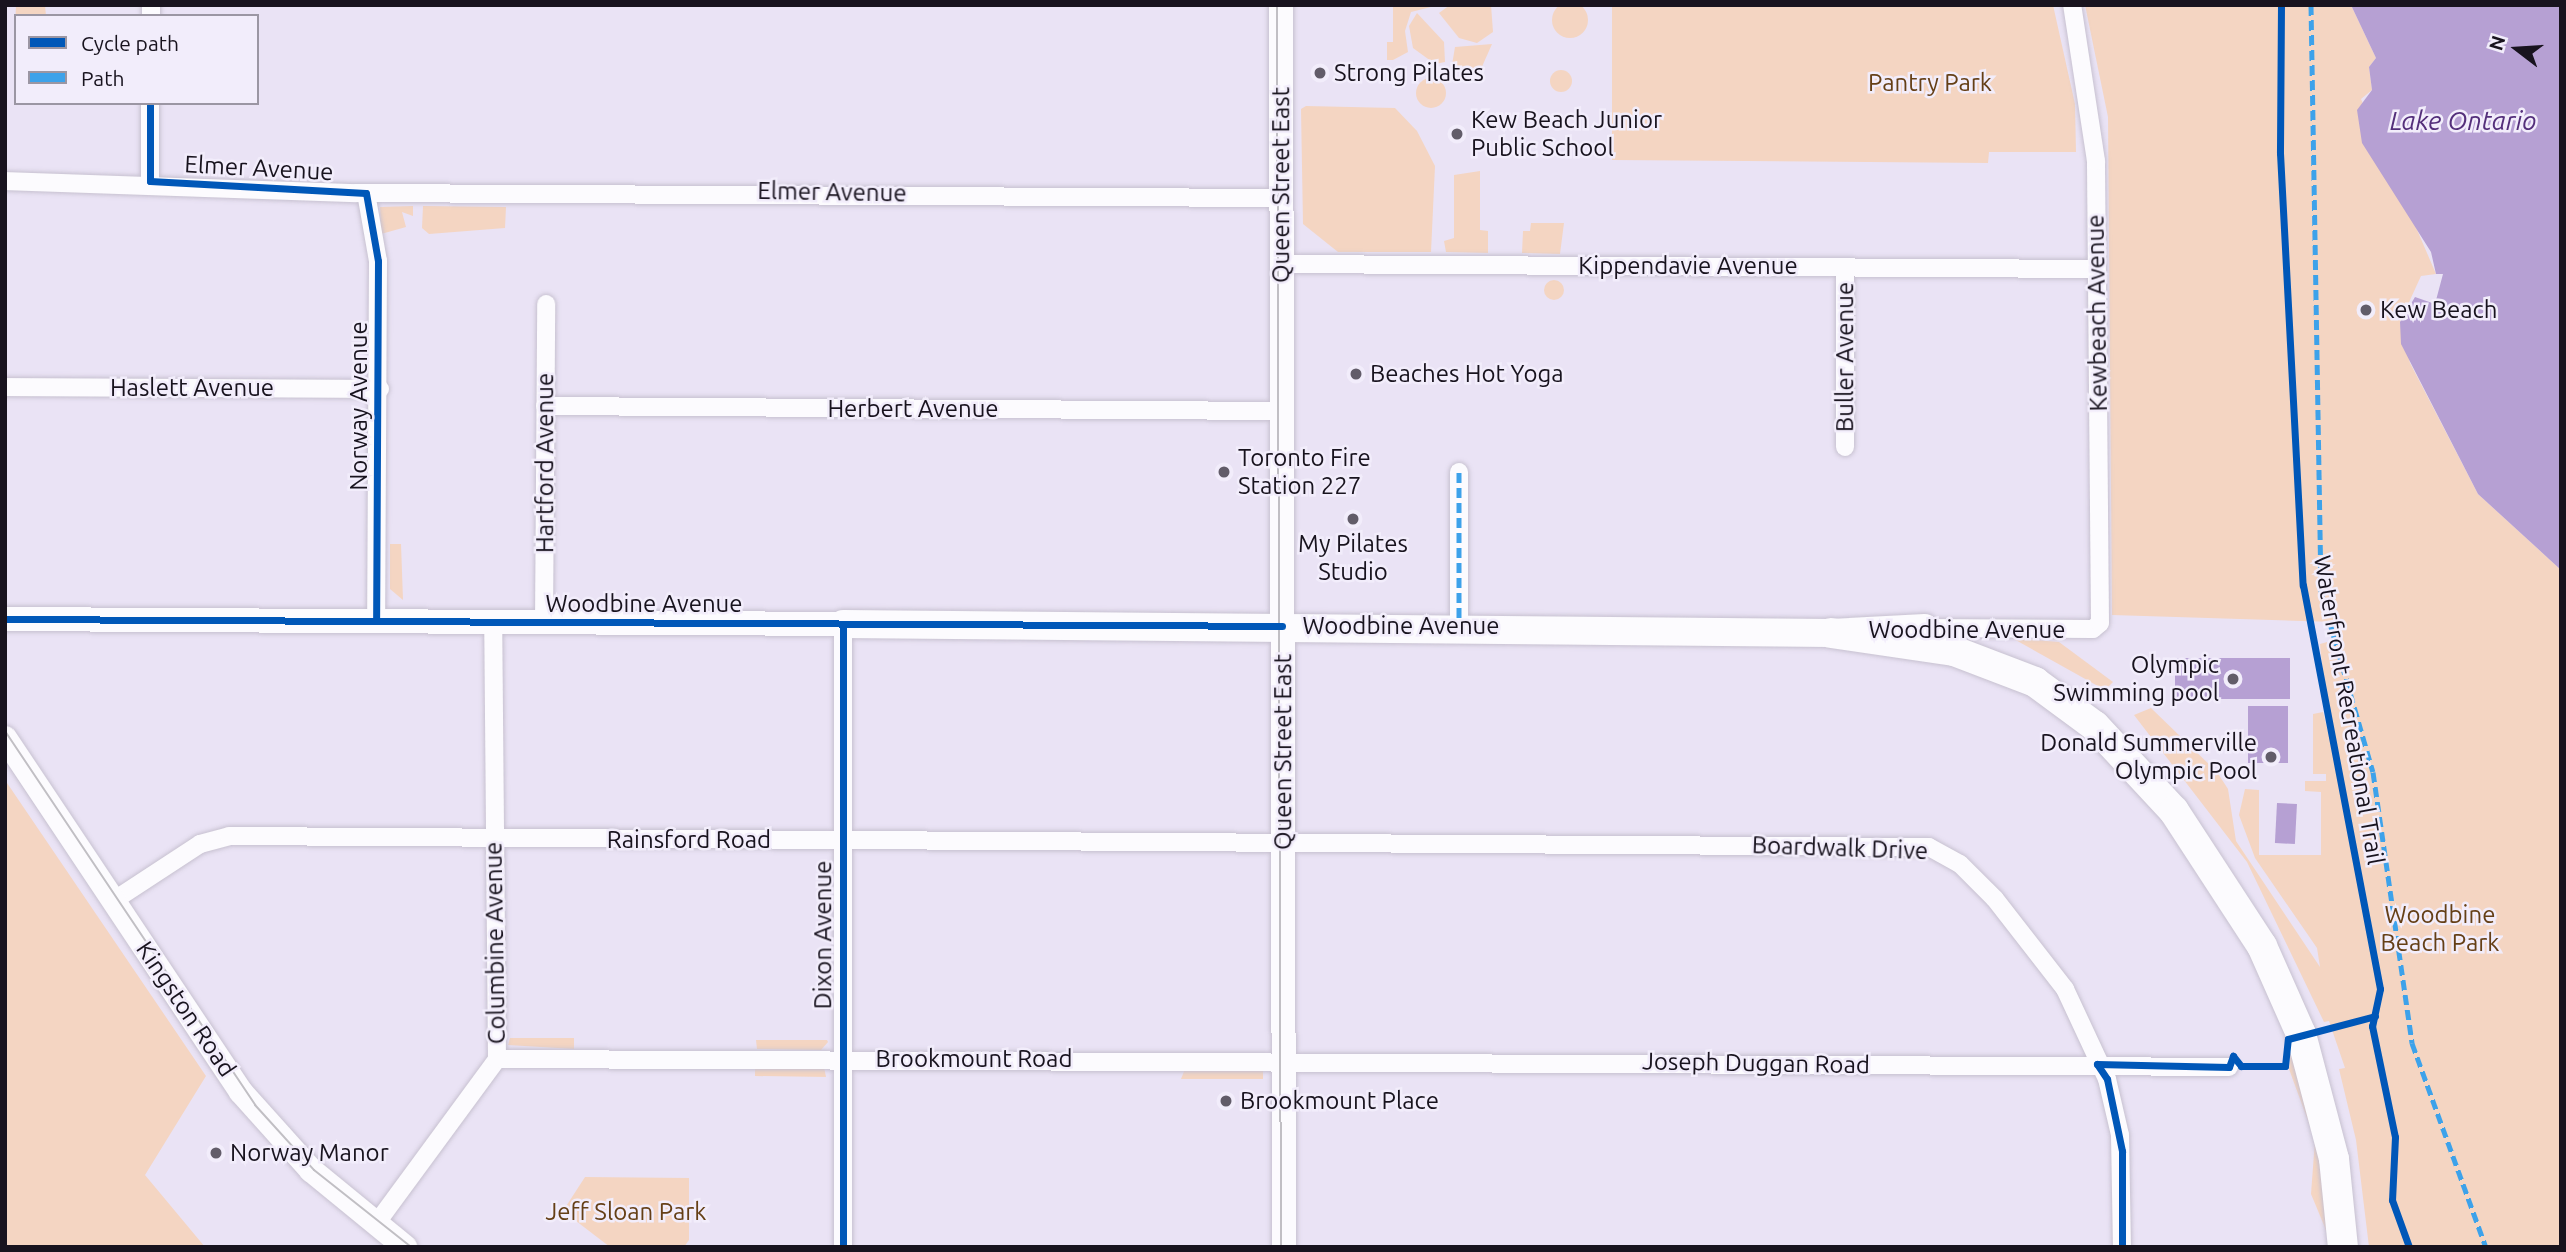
<!DOCTYPE html>
<html>
<head>
<meta charset="utf-8">
<style>
	body { margin:0 }
	#map { position:relative; width:2566px; height:1252px; overflow:hidden; background:#eae3f5; font-family:Ubuntu,sans-serif }
	div>[style] { position:absolute }
	.green>* { inset:0; background:#f4d5c2 }
	.round { border-radius:50% }
	.water>* { inset:0; background:#b6a0d3; transform-origin:0 0 }
	.roads { filter:drop-shadow(0 0 2px #c7c1d0) drop-shadow(0 0 2px #c7c1d0) }
	.minor>* { height:18px; margin:-9px; padding:0 9px; transform-origin:9px; border-radius:9px; background:#fcfbfe }
	.secondary>* { height:24px; margin:-12px; padding:0 12px; transform-origin:12px; border-radius:12px; background:#fcfbfe }
	.primary>* { height:28px; margin:-14px; padding:0 14px; transform-origin:14px; border-radius:14px; background:#fcfbfe }
	.trunk>* { height:30px; margin:-15px; padding:0 15px; transform-origin:15px; border-radius:15px; background:#fcfbfe }
	.tram>* { height:2px; margin:-1px; padding:0 1px; transform-origin:1px; border-radius:1px; background:#c1bfc4 }
	.quiet>* { height:5px; margin-top:-2.5px; transform-origin:0; background:repeating-linear-gradient(90deg,#3da2ea 0 10px,transparent 0 15px) }
	.cycleway>* { height:7px; margin:-3.5px; padding:0 3.5px; transform-origin:3.5px; border-radius:3.5px; background:#0057b8 }
	.dots>* { width:19px; height:19px; translate:-50% -50%; box-sizing:border-box; border:4px solid #f2edfb; border-radius:50% }
	span { translate:-50% -50%; white-space:nowrap; text-align:center; line-height:1.15; -webkit-text-stroke:5px #f2edfb; paint-order:stroke }
	.poi-label { font-size:24px; color:#18131e }
	.left { translate:0 -50%; text-align:left }
	.right { translate:-100% -50%; text-align:right }
	.park-label { font-size:24px; color:#653f16 }
	.street-label { font-size:24px; color:#18131e }
	.water-label { font-size:26px; color:#542f7b; font-style:italic }
	.frame { position:absolute; inset:0; border:7px solid #18131e; pointer-events:none }
	.legend { position:absolute; left:14px; top:14px; width:245px; height:91px; box-sizing:border-box; background:#f2edfb; border:2px solid #9b96a3; margin:0; padding:9px 12px; list-style:none; font-size:21px; color:#18131e }
	.legend li { display:flex; align-items:center; gap:14px; height:35px }
	.legend b { width:35px; border:2px solid #9b96a3 }
	.north { position:absolute; left:2482px; top:14px; width:70px; height:70px; -webkit-text-stroke:5px #f2edfb; paint-order:stroke; rotate:287deg; font-size:19px; font-weight:700; line-height:28px; text-align:center; color:#18131e }
	.north::after { content:''; display:block; margin:auto; width:24px; height:32px; background:#18131e; clip-path:polygon(50% 0,100% 100%,50% 72%,0 100%) }
</style>
</head>
<body>
<div id="map">
	<div class="green">
		<i class="round" style="left:1552px;top:2px;width:36px;height:36px"></i>
		<i style="clip-path:polygon(16px 5px,45px 5px,46px 16px,16px 16px,15px 29px)"></i>
		<i style="clip-path:polygon(1393px 5px,1439px 5px,1411px 12px,1405px 31px,1408px 52px,1393px 60px,1387px 60px,1387px 42px,1393px 42px)"></i>
		<i style="clip-path:polygon(1450px 5px,1491px 5px,1493px 32px,1477px 43px,1459px 38px,1439px 13px)"></i>
		<i style="clip-path:polygon(1612px 5px,2053px 5px,2075px 104px,2076px 152px,1989px 152px,1988px 163px,1612px 160px)"></i>
		<i style="clip-path:polygon(2085px 5px,2351px 5px,2376px 58px,2369px 67px,2372px 90px,2361px 99px,2436px 274px,2421px 276px,2400px 322px,2410px 363px,2478px 494px,2561px 570px,2561px 1247px,2369px 1247px,2356px 1140px,2339px 1069px,2345px 1068px,2329px 1021px,2324px 1022px,2247px 862px,2134px 715px,2151px 708px,2217px 772px,2228px 789px,2236px 841px,2320px 967px,2317px 948px,2255px 858px,2239px 815px,2245px 789px,2259px 790px,2259px 855px,2321px 855px,2321px 792px,2305px 791px,2305px 781px,2326px 781px,2326px 774px,2313px 774px,2313px 714px,2323px 712px,2329px 736px,2320px 644px,2327px 642px,2333px 650px,2335px 622px,2112px 615px,2108px 117px)"></i>
		<i style="clip-path:polygon(1417px 13px,1444px 42px,1445px 62px,1435px 64px,1413px 48px,1409px 26px)"></i>
		<i style="clip-path:polygon(1492px 44px,1481px 69px,1452px 65px,1455px 47px)"></i>
		<i class="round" style="left:1550px;top:70px;width:22px;height:22px"></i>
		<i class="round" style="left:1416px;top:78px;width:30px;height:30px"></i>
		<i style="clip-path:polygon(1306px 106px,1395px 108px,1417px 131px,1435px 166px,1431px 252px,1338px 252px,1303px 224px,1301px 109px)"></i>
		<i style="clip-path:polygon(1480px 171px,1480px 230px,1488px 231px,1488px 253px,1446px 252px,1444px 241px,1454px 238px,1454px 175px)"></i>
		<i style="clip-path:polygon(413px 206px,413px 216px,402px 212px,406px 227px,381px 234px,380px 207px)"></i>
		<i style="clip-path:polygon(423px 206px,506px 207px,505px 228px,429px 234px,422px 228px)"></i>
		<i style="clip-path:polygon(1531px 223px,1564px 223px,1560px 254px,1522px 253px,1523px 231px,1530px 231px)"></i>
		<i class="round" style="left:1544px;top:280px;width:20px;height:20px"></i>
		<i style="clip-path:polygon(390px 544px,401px 544px,403px 600px,390px 589px)"></i>
		<i style="clip-path:polygon(2012px 638px,2059px 642px,2113px 682px,2105px 690px)"></i>
		<i style="clip-path:polygon(5px 780px,206px 1076px,145px 1175px,205px 1247px,5px 1247px)"></i>
		<i style="clip-path:polygon(574px 1038px,574px 1049px,508px 1045px,510px 1038px)"></i>
		<i style="clip-path:polygon(756px 1040px,827px 1040px,828px 1042px,821px 1050px,757px 1049px)"></i>
		<i style="clip-path:polygon(2291px 1052px,2313px 1111px,2333px 1247px,2311px 1194px,2315px 1140px,2289px 1069px)"></i>
		<i style="clip-path:polygon(824px 1067px,826px 1077px,755px 1076px,755px 1068px)"></i>
		<i style="clip-path:polygon(1185px 1069px,1263px 1070px,1263px 1079px,1181px 1079px)"></i>
		<i style="clip-path:polygon(585px 1177px,689px 1178px,689px 1240px,684px 1247px,610px 1247px,563px 1211px)"></i>
	</div>
	<div class="water">
		<i style="clip-path:polygon(2351px 5px,2561px 5px,2561px 570px,2478px 494px,2401px 344px,2400px 322px,2415px 297px,2435px 304px,2443px 274px,2436px 274px,2431px 252px,2362px 143px,2357px 110px,2372px 90px,2369px 67px,2376px 58px)"></i>
		<i style="left:2175px;top:658px;width:115px;height:41px"></i>
		<i style="left:2248px;top:706px;width:40px;height:57px"></i>
		<i style="left:2277px;top:803px;width:20px;height:40px;rotate:3deg"></i>
	</div>
	<div class="roads">
		<div class="minor">
			<i style="left:151px;top:16px;width:11px;rotate:-90deg"></i>
			<i style="left:5px;top:181px;width:350px;rotate:2deg"></i>
			<i style="left:355px;top:193px;width:926px;rotate:0.31deg"></i>
			<i style="left:150px;top:181px;width:78px;rotate:-90deg"></i>
			<i style="left:366px;top:193px;width:69px;rotate:80deg"></i>
			<i style="left:378px;top:261px;width:360px;rotate:90.3deg"></i>
			<i style="left:1281px;top:264px;width:813px;rotate:0.35deg"></i>
			<i style="left:1845px;top:267px;width:180px;rotate:90deg"></i>
			<i style="left:5px;top:387px;width:375px;rotate:0.3deg"></i>
			<i style="left:545px;top:406px;width:736px;rotate:0.39deg"></i>
			<i style="left:1459px;top:472px;width:153px;rotate:90deg"></i>
			<i style="left:544px;top:623px;width:319px;rotate:-89.6deg"></i>
			<i style="left:843px;top:624px;width:623px;rotate:90deg"></i>
			<i style="left:1925px;top:628px;width:168px;rotate:0.3deg"></i>
			<i style="left:2093px;top:629px;width:9px;rotate:-41deg"></i>
			<i style="left:2100px;top:623px;width:462px;rotate:-90.5deg"></i>
			<i style="left:2096px;top:161px;width:158px;rotate:-98.7deg"></i>
			<i style="left:113px;top:901px;width:104px;rotate:-33.2deg"></i>
			<i style="left:200px;top:844px;width:30px;rotate:-15deg"></i>
			<i style="left:229px;top:836px;width:1700px;rotate:0.37deg"></i>
			<i style="left:1929px;top:847px;width:35px;rotate:29deg"></i>
			<i style="left:1960px;top:864px;width:49px;rotate:45deg"></i>
			<i style="left:1995px;top:899px;width:114px;rotate:52.1deg"></i>
			<i style="left:2065px;top:989px;width:99px;rotate:65deg"></i>
			<i style="left:2107px;top:1079px;width:57px;rotate:76.9deg"></i>
			<i style="left:2120px;top:1135px;width:112px;rotate:89deg"></i>
			<i style="left:497px;top:1059px;width:1732px;rotate:0.26deg"></i>
			<i style="left:376px;top:1224px;width:205px;rotate:-53.7deg"></i>
			<i style="left:497px;top:1059px;width:437px;rotate:-90.5deg"></i>
		</div>
		<div class="secondary">
			<i style="left:1281px;top:5px;width:1242px;rotate:89.86deg"></i>
			<i style="left:5px;top:619px;width:838px;rotate:0.34deg"></i>
			<i style="left:5px;top:738px;width:425px;rotate:56.3deg"></i>
			<i style="left:241px;top:1092px;width:105px;rotate:48.1deg"></i>
			<i style="left:311px;top:1170px;width:122px;rotate:39.3deg"></i>
		</div>
		<div class="primary">
			<i style="left:843px;top:624px;width:988px;rotate:0.52deg"></i>
			<i style="left:1831px;top:633px;width:94px;rotate:-3deg"></i>
		</div>
		<div class="trunk">
			<i style="left:1831px;top:633px;width:124px;rotate:8.3deg"></i>
			<i style="left:1954px;top:651px;width:87px;rotate:20.9deg"></i>
			<i style="left:2035px;top:682px;width:74px;rotate:36.3deg"></i>
			<i style="left:2095px;top:726px;width:116px;rotate:47.1deg"></i>
			<i style="left:2174px;top:811px;width:161px;rotate:56.9deg"></i>
			<i style="left:2262px;top:946px;width:96px;rotate:66.1deg"></i>
			<i style="left:2301px;top:1034px;width:129px;rotate:75.2deg"></i>
			<i style="left:2334px;top:1159px;width:88px;rotate:84.2deg"></i>
		</div>
	</div>
	<div class="tram">
		<i style="left:1277px;top:5px;width:1242px;rotate:89.82deg"></i>
		<i style="left:5px;top:731px;width:450px;rotate:56.2deg"></i>
		<i style="left:255px;top:1105px;width:88px;rotate:47.8deg"></i>
		<i style="left:314px;top:1170px;width:124px;rotate:38.4deg"></i>
	</div>
	<div class="quiet">
		<i style="left:2311px;top:5px;width:587px;rotate:89.02deg"></i>
		<i style="left:2321px;top:592px;width:187px;rotate:73.9deg"></i>
		<i style="left:2373px;top:772px;width:274px;rotate:81.8deg"></i>
		<i style="left:2412px;top:1043px;width:217px;rotate:70.1deg"></i>
		<i style="left:1459px;top:472px;width:153px;rotate:90deg"></i>
	</div>
	<div class="cycleway">
		<i style="left:2281px;top:5px;width:148px;rotate:90.4deg"></i>
		<i style="left:2280px;top:153px;width:433px;rotate:87deg"></i>
		<i style="left:2303px;top:585px;width:411px;rotate:79.2deg"></i>
		<i style="left:2380px;top:989px;width:38px;rotate:102deg"></i>
		<i style="left:2372px;top:1026px;width:113px;rotate:78.3deg"></i>
		<i style="left:2395px;top:1137px;width:63px;rotate:92.7deg"></i>
		<i style="left:2392px;top:1200px;width:50px;rotate:70.1deg"></i>
		<i style="left:150px;top:103px;width:78px;rotate:90deg"></i>
		<i style="left:150px;top:181px;width:216px;rotate:3.2deg"></i>
		<i style="left:366px;top:193px;width:69px;rotate:80deg"></i>
		<i style="left:378px;top:261px;width:360px;rotate:90.3deg"></i>
		<i style="left:5px;top:619px;width:1277px;rotate:0.31deg"></i>
		<i style="left:843px;top:624px;width:623px;rotate:90deg"></i>
		<i style="left:2097px;top:1064px;width:132px;rotate:1.3deg"></i>
		<i style="left:2229px;top:1067px;width:12px;rotate:-70deg"></i>
		<i style="left:2233px;top:1056px;width:13px;rotate:51deg"></i>
		<i style="left:2241px;top:1066px;width:44px"></i>
		<i style="left:2285px;top:1066px;width:27px;rotate:-84deg"></i>
		<i style="left:2288px;top:1039px;width:90px;rotate:-14.8deg"></i>
		<i style="left:2097px;top:1064px;width:18px;rotate:56deg"></i>
		<i style="left:2107px;top:1079px;width:74px;rotate:78.2deg"></i>
		<i style="left:2122px;top:1151px;width:96px;rotate:90deg"></i>
	</div>
	<div class="dots">
		<i style="left:1320px;top:73px;background:#625c69"></i>
		<i style="left:1457px;top:134px;background:#625c69"></i>
		<i style="left:2366px;top:310px;background:#625c69"></i>
		<i style="left:1356px;top:374px;background:#625c69"></i>
		<i style="left:1224px;top:472px;background:#625c69"></i>
		<i style="left:1353px;top:519px;background:#625c69"></i>
		<i style="left:2233px;top:679px;background:#625c69"></i>
		<i style="left:2271px;top:757px;background:#625c69"></i>
		<i style="left:1226px;top:1101px;background:#625c69"></i>
		<i style="left:216px;top:1153px;background:#625c69"></i>
	</div>
	<div class="poi-label">
		<span class="left" style="left:1334px;top:73px">Strong Pilates</span>
		<span class="left" style="left:1471px;top:134px">Kew Beach Junior<br>Public School</span>
		<span class="left" style="left:2380px;top:310px">Kew Beach</span>
		<span class="left" style="left:1370px;top:374px">Beaches Hot Yoga</span>
		<span class="left" style="left:1238px;top:472px">Toronto Fire<br>Station 227</span>
		<span style="left:1353px;top:558px">My Pilates<br>Studio</span>
		<span class="right" style="left:2219px;top:679px">Olympic<br>Swimming pool</span>
		<span class="right" style="left:2257px;top:757px">Donald Summerville<br>Olympic Pool</span>
		<span class="left" style="left:1240px;top:1101px">Brookmount Place</span>
		<span class="left" style="left:230px;top:1153px">Norway Manor</span>
	</div>
	<div class="park-label">
		<span style="left:1930px;top:83px">Pantry Park</span>
		<span style="left:2440px;top:929px">Woodbine<br>Beach Park</span>
		<span style="left:626px;top:1212px">Jeff Sloan Park</span>
	</div>
	<div class="street-label">
		<span style="left:259px;top:168px;rotate:3deg">Elmer Avenue</span>
		<span style="left:1281px;top:185px;rotate:-90deg">Queen Street East</span>
		<span style="left:832px;top:192px;rotate:1deg">Elmer Avenue</span>
		<span style="left:1688px;top:266px">Kippendavie Avenue</span>
		<span style="left:2097px;top:313px;rotate:-91deg">Kewbeach Avenue</span>
		<span style="left:1845px;top:357px;rotate:-90deg">Buller Avenue</span>
		<span style="left:192px;top:388px">Haslett Avenue</span>
		<span style="left:359px;top:406px;rotate:-90deg">Norway Avenue</span>
		<span style="left:913px;top:409px">Herbert Avenue</span>
		<span style="left:545px;top:463px;rotate:-90deg">Hartford Avenue</span>
		<span style="left:644px;top:604px">Woodbine Avenue</span>
		<span style="left:1401px;top:626px">Woodbine Avenue</span>
		<span style="left:1967px;top:630px">Woodbine Avenue</span>
		<span style="left:2349px;top:710px;rotate:80deg">Waterfront Recreational Trail</span>
		<span style="left:1283px;top:752px;rotate:-90deg">Queen Street East</span>
		<span style="left:689px;top:840px">Rainsford Road</span>
		<span style="left:1840px;top:848px;rotate:2deg">Boardwalk Drive</span>
		<span style="left:823px;top:935px;rotate:-90deg">Dixon Avenue</span>
		<span style="left:495px;top:943px;rotate:-91deg">Columbine Avenue</span>
		<span style="left:186px;top:1009px;rotate:56deg">Kingston Road</span>
		<span style="left:974px;top:1059px">Brookmount Road</span>
		<span style="left:1756px;top:1063px;rotate:1deg">Joseph Duggan Road</span>
	</div>
	<div class="water-label">
		<span style="left:2463px;top:121px">Lake Ontario</span>
	</div>
	<div class="frame"></div>
	<ul class="legend">
	<li><b style="height:9px;background:#0057b8"></b>Cycle path</li>
	<li><b style="height:9px;background:#3da2ea"></b>Path</li>
	</ul>
	<div class="north">N</div>
</div>
</body>
</html>
